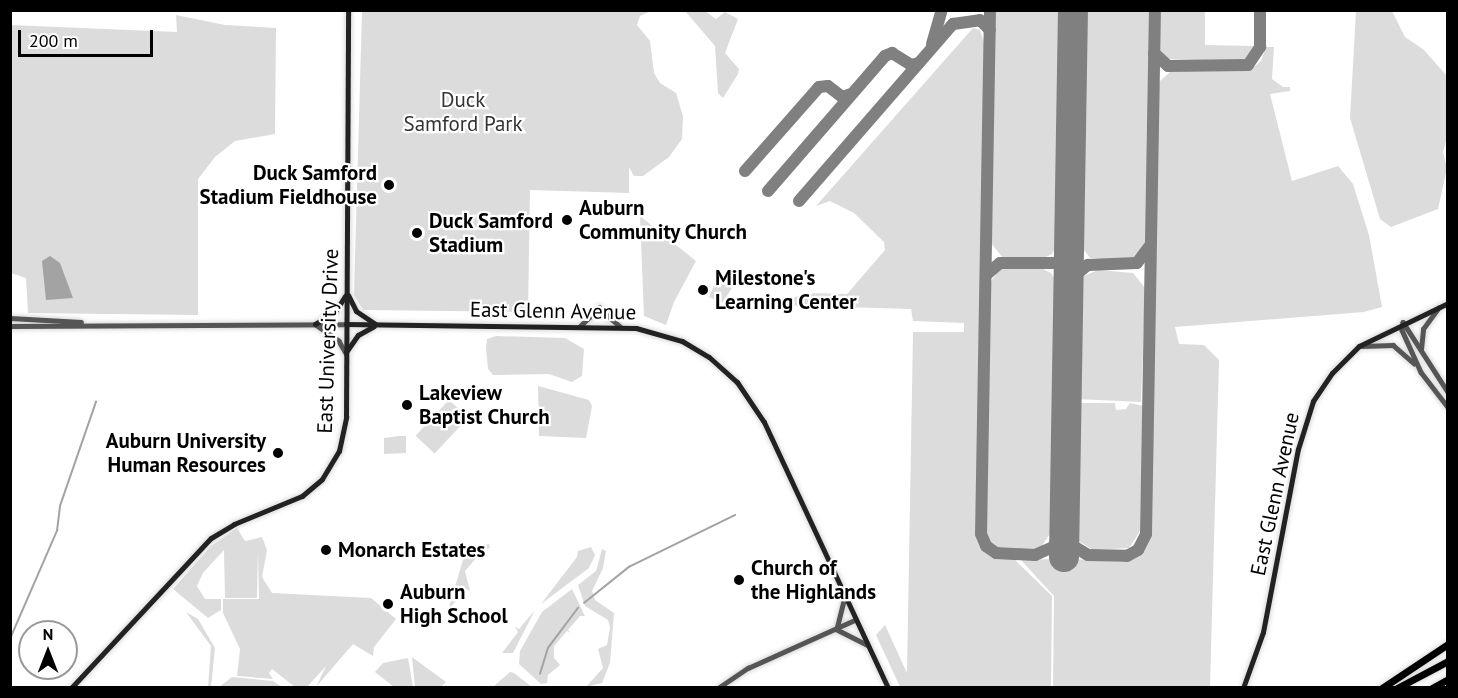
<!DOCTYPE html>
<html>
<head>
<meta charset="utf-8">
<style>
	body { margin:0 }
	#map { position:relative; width:1458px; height:698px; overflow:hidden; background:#fff; font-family:"PT Sans",sans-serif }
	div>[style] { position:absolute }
	.green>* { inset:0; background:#dcdcdc; transform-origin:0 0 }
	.water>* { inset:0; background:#a3a3a3 }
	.stream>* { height:1.5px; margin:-0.75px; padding:0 0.75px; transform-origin:0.75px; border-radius:0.75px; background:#a3a3a3 }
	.taxiway>* { height:12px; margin:-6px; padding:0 6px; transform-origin:6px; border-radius:6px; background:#808080 }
	.runway>* { height:30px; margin:-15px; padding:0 15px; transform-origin:15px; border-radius:15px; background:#808080 }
	.roads { filter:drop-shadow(0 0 2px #dbdbdb) drop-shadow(0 0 2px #dbdbdb) }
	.tertiary>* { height:4.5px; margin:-2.25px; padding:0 2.25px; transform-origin:2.25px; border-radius:2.25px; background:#555 }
	.secondary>* { height:5px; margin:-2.5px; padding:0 2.5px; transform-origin:2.5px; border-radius:2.5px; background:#222 }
	.motorway>* { height:7px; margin:-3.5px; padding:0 3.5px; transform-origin:3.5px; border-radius:3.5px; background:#000 }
	.dots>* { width:16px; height:16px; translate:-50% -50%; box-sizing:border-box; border:3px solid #fff; border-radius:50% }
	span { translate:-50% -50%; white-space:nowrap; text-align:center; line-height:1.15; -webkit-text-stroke:4.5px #fff; paint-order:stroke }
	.park-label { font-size:21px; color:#333 }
	.poi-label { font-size:21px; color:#000; font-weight:700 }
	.right { translate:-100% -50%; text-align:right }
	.left { translate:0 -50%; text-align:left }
	.street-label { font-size:21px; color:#000 }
	.frame { position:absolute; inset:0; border:12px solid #000; pointer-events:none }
	.north { position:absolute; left:18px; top:620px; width:60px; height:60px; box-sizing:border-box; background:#fff; border:2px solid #999; border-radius:50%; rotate:0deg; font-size:16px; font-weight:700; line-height:24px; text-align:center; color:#000 }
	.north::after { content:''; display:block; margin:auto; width:21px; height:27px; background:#000; clip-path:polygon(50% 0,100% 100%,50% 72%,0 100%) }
	.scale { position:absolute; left:18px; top:30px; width:135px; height:27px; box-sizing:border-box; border:3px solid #000; border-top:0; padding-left:8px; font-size:18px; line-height:21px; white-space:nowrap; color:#000; -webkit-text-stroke:4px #fff; paint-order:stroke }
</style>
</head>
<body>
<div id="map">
	<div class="green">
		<i style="clip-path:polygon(362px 11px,651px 11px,640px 16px,637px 25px,650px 41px,654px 73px,660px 83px,676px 93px,683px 116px,682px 139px,669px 157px,643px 176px,634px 176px,629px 167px,629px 193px,530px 190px,528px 312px,363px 310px,354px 295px)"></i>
		<i style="clip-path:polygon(685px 11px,705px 11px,716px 19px,725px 12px,738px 19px,725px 53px,739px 69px,738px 74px,723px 98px,718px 93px,715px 46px)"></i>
		<i style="clip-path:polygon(995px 11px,1062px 11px,1058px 243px,1052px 254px,1040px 260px,1003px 258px,990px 242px)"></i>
		<i style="clip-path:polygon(1083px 11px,1150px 11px,1146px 241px,1140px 254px,1127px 261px,1090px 258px,1078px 242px)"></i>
		<i style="clip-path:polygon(1160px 11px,1205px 11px,1205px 45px,1255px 46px,1254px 53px,1239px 62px,1168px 59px,1159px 49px)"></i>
		<i style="clip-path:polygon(1356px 11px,1392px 11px,1405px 37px,1424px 50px,1447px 76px,1447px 138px,1443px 152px,1447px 168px,1438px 209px,1391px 227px,1380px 219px,1350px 118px)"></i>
		<i style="clip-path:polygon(176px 15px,225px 25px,276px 28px,275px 134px,235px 141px,215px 157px,198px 179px,198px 315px,28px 313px,26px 278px,11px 273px,10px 25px,177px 32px)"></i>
		<i style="clip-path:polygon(973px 28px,980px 30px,985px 46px,985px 84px,977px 534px,988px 553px,1014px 559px,1052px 596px,1051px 687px,900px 687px,876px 635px,885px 625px,907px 673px,913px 332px,964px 332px,964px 323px,913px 321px,911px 309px,775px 305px,806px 293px,847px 294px,885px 250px,884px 242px,854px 213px,830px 201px,816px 206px)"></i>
		<i style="clip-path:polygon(1266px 47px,1274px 47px,1272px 79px,1283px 87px,1290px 87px,1290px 91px,1270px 94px,1292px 181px,1338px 166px,1353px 184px,1369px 235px,1382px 307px,1364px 312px,1175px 327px,1179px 344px,1204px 345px,1219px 360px,1210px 687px,1053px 687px,1054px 596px,1020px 559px,1128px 560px,1143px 551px,1150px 536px,1159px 82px,1171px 71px,1249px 71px,1261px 61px)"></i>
		<i style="clip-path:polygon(640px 216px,696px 261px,674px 302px,666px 325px,644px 316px)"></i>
		<i style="clip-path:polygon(1039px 267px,1051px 273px,1058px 285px,1053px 529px,1040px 549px,1003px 551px,991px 545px,984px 532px,989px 284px,1001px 268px)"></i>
		<i style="clip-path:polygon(1098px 270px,1133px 273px,1145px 288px,1141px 402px,1076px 399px,1077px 288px,1084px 276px)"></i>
		<i style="clip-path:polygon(718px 276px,732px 288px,722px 303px,709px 297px)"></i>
		<i style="clip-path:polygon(496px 336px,565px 338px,584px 349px,582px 376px,572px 382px,549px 374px,493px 375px,488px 369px,486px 348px,487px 339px)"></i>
		<i style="clip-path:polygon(538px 386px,589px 400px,592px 406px,586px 438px,539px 436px)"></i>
		<i style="left:449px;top:400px;width:26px;height:49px;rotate:43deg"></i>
		<i style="clip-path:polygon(1076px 403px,1115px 403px,1116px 410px,1126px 409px,1130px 403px,1143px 406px,1140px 531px,1129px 548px,1093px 550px,1075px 539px)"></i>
		<i style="clip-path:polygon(399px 436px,406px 436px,406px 453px,384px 454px,384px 438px)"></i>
		<i style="clip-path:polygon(237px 528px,245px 541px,262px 537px,267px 550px,262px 577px,272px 593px,371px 598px,396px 619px,374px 647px,373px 656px,353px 644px,316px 687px,326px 666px,307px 687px,295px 687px,272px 669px,269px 673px,273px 679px,237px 676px,240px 649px,223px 613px,223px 599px,259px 599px,258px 549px,257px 598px,225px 598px,224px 550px,203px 573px,197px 586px,205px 599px,221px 599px,221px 610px,208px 618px,173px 589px,211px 546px)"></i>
		<i style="clip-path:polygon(489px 544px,490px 548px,484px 549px,465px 571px,470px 591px,466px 589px,448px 610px,463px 560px,473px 548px)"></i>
		<i style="clip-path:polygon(591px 547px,595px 555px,589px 568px,541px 604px,577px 557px,578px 551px)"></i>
		<i style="clip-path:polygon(602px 549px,606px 551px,603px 568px,592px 591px,595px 600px,614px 613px,610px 663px,602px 683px,586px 687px,603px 668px,598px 649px,607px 645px,610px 628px,608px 620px,585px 606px,578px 585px,596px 571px)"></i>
		<i style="clip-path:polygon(572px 589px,585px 616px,580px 616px,568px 630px,571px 633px,567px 631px,554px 646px,554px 658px,560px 665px,548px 675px,547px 683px,541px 684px,519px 664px,520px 651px,542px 612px)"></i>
		<i style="clip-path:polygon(535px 610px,513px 653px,502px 653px,518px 632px,515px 627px,519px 629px)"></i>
		<i style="clip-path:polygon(186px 612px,198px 619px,215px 648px,211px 687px,208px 687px,211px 646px)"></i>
		<i style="clip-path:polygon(412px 657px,446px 682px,441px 687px,415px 687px)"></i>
		<i style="clip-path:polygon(408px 658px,413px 687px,394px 687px,375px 672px,383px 663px)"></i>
		<i style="clip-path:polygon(510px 672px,514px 673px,532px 687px,493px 687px)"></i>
		<i style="clip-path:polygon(232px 677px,273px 681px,282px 687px,219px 687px)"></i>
	</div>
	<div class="water">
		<i style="clip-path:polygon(50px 256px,60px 263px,73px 298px,46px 300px,42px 261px)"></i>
	</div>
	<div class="stream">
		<i style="left:584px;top:603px;width:58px;rotate:-38.7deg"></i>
		<i style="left:629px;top:567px;width:118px;rotate:-26.1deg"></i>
		<i style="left:10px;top:639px;width:118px;rotate:-66.5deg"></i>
		<i style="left:57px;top:531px;width:25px;rotate:-83deg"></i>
		<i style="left:60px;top:506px;width:110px;rotate:-70.9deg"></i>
		<i style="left:540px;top:674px;width:27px;rotate:-73deg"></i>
		<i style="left:548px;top:648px;width:50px;rotate:-53.1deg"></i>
	</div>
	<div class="taxiway">
		<i style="left:990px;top:10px;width:524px;rotate:90.98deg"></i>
		<i style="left:981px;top:534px;width:13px;rotate:67deg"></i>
		<i style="left:986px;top:546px;width:12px;rotate:35deg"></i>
		<i style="left:996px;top:553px;width:39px;rotate:3deg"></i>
		<i style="left:1035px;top:555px;width:20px;rotate:-24deg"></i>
		<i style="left:1053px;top:547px;width:22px;rotate:-60deg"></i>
		<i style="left:932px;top:44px;width:35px;rotate:-74deg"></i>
		<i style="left:1154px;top:53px;width:19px;rotate:43deg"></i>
		<i style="left:1168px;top:66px;width:80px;rotate:-0.7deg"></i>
		<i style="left:1248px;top:65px;width:22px;rotate:-56deg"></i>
		<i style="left:1260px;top:47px;width:37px;rotate:-90deg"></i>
		<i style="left:745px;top:171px;width:112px;rotate:-48.6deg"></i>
		<i style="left:819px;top:87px;width:9px;rotate:-6deg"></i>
		<i style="left:828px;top:86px;width:18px;rotate:38deg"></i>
		<i style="left:842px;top:97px;width:9px;rotate:-18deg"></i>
		<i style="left:768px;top:191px;width:179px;rotate:-49.1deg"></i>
		<i style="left:885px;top:56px;width:8px;rotate:-23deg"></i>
		<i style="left:892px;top:53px;width:22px;rotate:32deg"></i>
		<i style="left:911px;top:65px;width:8px;rotate:-14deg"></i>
		<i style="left:799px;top:201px;width:235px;rotate:-49deg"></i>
		<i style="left:953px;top:24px;width:27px;rotate:-8deg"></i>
		<i style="left:980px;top:20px;width:14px;rotate:45deg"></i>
		<i style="left:986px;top:275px;width:18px;rotate:-41deg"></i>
		<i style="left:1000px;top:263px;width:57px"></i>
		<i style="left:1057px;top:263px;width:21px;rotate:-55deg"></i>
		<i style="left:1068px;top:281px;width:26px;rotate:-39deg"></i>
		<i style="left:1088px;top:265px;width:49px;rotate:-2.3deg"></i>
		<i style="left:1137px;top:263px;width:21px;rotate:-53deg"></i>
		<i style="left:1064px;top:528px;width:20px;rotate:63deg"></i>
		<i style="left:1073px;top:546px;width:17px;rotate:31deg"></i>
		<i style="left:1088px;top:555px;width:39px;rotate:1deg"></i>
		<i style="left:1127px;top:556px;width:13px;rotate:-29deg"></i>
		<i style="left:1138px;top:550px;width:18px;rotate:-63deg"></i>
		<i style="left:1146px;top:534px;width:524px;rotate:-89.02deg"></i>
	</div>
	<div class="runway">
		<i style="left:1064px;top:557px;width:547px;rotate:-89.06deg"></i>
	</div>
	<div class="roads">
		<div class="tertiary">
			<i style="left:10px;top:318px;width:71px;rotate:3.2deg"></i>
			<i style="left:1403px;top:322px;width:8px;rotate:97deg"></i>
			<i style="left:1402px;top:330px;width:46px;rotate:65.7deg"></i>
			<i style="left:1421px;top:372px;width:44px;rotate:52.4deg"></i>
			<i style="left:1403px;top:322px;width:83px;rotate:57.3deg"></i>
			<i style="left:315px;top:324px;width:29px;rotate:35deg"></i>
			<i style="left:339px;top:341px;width:14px;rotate:60deg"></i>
			<i style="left:10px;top:326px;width:336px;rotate:-0.3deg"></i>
			<i style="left:579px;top:327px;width:28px;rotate:-44deg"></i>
			<i style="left:599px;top:308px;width:29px;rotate:41deg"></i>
			<i style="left:1362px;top:346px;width:31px;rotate:-2deg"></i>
			<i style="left:1393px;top:345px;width:28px;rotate:41deg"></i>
			<i style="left:1421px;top:349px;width:20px;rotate:-84deg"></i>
			<i style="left:1423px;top:329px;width:26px;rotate:-54deg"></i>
			<i style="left:837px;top:627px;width:33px;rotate:-76deg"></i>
			<i style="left:836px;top:629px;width:35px;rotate:27deg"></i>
			<i style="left:718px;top:688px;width:36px;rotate:-34deg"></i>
			<i style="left:748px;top:668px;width:117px;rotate:-24.2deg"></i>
		</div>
		<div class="secondary">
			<i style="left:348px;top:295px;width:18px;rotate:63deg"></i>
			<i style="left:356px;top:311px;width:23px;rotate:34deg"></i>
			<i style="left:315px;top:324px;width:23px;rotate:-31deg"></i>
			<i style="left:335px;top:312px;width:19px;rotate:-58deg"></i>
			<i style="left:346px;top:324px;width:290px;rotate:0.8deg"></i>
			<i style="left:636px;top:328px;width:48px;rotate:15.8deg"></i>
			<i style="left:682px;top:341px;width:31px;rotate:31deg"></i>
			<i style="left:709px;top:357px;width:38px;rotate:42deg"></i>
			<i style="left:737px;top:382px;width:48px;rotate:56deg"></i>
			<i style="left:764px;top:422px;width:293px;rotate:65deg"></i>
			<i style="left:346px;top:352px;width:21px;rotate:-55deg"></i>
			<i style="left:358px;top:335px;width:18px;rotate:-29deg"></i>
			<i style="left:71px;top:688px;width:205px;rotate:-47deg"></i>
			<i style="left:211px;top:538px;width:27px;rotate:-31deg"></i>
			<i style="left:234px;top:524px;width:74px;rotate:-22.4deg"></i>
			<i style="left:302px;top:496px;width:26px;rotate:-40deg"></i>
			<i style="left:322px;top:479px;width:33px;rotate:-59deg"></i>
			<i style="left:339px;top:451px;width:35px;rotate:-78deg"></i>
			<i style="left:346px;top:417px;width:407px;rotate:-89.7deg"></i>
			<i style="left:1243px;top:688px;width:59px;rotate:-70.3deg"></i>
			<i style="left:1263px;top:632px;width:186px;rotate:-79.2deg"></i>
			<i style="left:1298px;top:449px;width:50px;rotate:-72.6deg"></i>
			<i style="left:1313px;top:401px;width:34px;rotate:-56deg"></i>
			<i style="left:1332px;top:373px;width:38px;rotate:-45deg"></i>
			<i style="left:1359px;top:346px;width:99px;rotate:-25.8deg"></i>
		</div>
		<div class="motorway">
			<i style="left:1382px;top:688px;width:79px;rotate:-33.7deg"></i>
			<i style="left:1397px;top:688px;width:58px;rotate:-27.9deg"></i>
			<i style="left:1432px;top:688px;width:18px;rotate:-29deg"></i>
		</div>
	</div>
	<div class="dots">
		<i style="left:389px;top:185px;background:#000"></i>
		<i style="left:567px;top:220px;background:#000"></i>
		<i style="left:417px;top:233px;background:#000"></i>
		<i style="left:703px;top:290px;background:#000"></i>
		<i style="left:407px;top:405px;background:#000"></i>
		<i style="left:278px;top:453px;background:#000"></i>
		<i style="left:326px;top:550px;background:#000"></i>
		<i style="left:739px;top:580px;background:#000"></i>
		<i style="left:388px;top:604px;background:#000"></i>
	</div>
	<div class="park-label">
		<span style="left:463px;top:112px">Duck<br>Samford Park</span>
	</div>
	<div class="poi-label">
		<span class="right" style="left:377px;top:185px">Duck Samford<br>Stadium Fieldhouse</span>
		<span class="left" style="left:579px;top:220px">Auburn<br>Community Church</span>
		<span class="left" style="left:429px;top:233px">Duck Samford<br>Stadium</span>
		<span class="left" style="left:715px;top:290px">Milestone's<br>Learning Center</span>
		<span class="left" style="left:419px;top:405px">Lakeview<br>Baptist Church</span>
		<span class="right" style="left:266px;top:453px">Auburn University<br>Human Resources</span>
		<span class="left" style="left:338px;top:550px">Monarch Estates</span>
		<span class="left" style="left:751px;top:580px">Church of<br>the Highlands</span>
		<span class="left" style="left:400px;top:604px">Auburn<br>High School</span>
	</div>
	<div class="street-label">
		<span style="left:553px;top:311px;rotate:1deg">East Glenn Avenue</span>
		<span style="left:328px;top:341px;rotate:-88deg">East University Drive</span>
		<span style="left:1275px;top:494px;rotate:-78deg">East Glenn Avenue</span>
	</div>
	<div class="frame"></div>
	<div class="north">N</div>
	<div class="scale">200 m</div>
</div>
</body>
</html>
